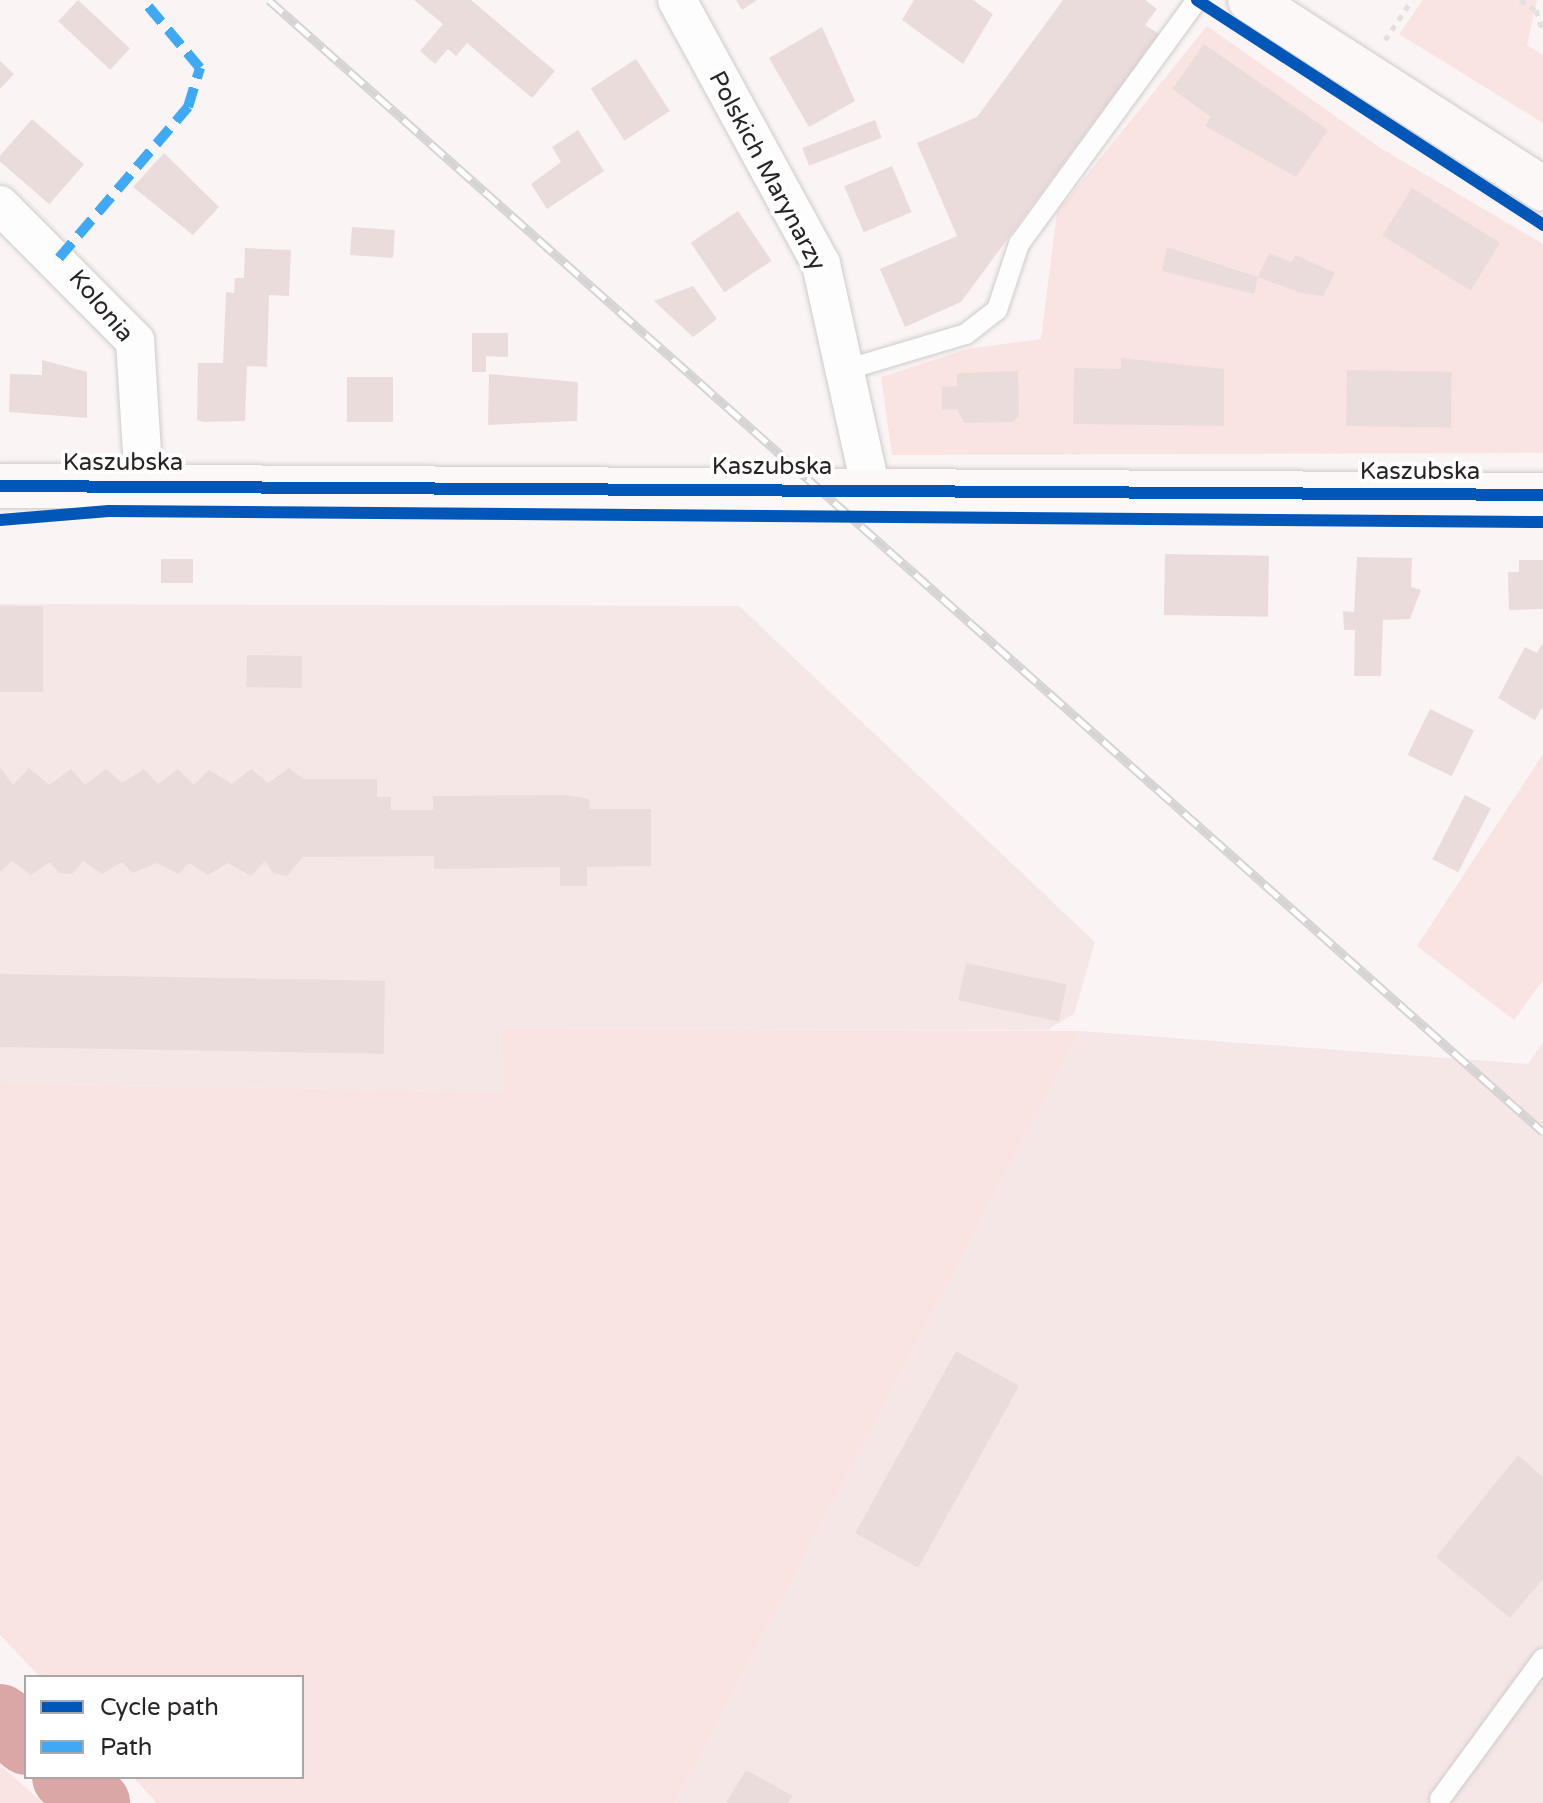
<!DOCTYPE html>
<html>
<head>
<meta charset="utf-8">
<style>
	body { margin:0 }
	#map { position:relative; width:1543px; height:1803px; overflow:hidden; background:#faf4f4; font-family:"Varela Round",sans-serif }
	div>[style] { position:absolute }
	.built>* { inset:0; background:#f6e7e7 }
	.green>* { inset:0; background:#f9e4e2 }
	.river>* { height:68px; margin:-34px; padding:0 34px; transform-origin:34px; border-radius:34px; background:#dba7a6 }
	.building>* { inset:0; background:#ebdcdc; transform-origin:0 0 }
	.path>* { height:5px; margin-top:-2.5px; transform-origin:0; background:repeating-linear-gradient(90deg,#e2e0e0 0 6px,transparent 0 12px) }
	.roads { filter:drop-shadow(0 0 2px #d0cbcb) drop-shadow(0 0 2px #d0cbcb) }
	.lane>* { height:20px; margin:-10px; padding:0 10px; transform-origin:10px; border-radius:10px; background:#fefdfd }
	.street>* { height:38px; margin:-19px; padding:0 19px; transform-origin:19px; border-radius:19px; background:#fefdfd }
	.secondary>* { height:44px; margin:-22px; padding:0 22px; transform-origin:22px; border-radius:22px; background:#fcf8f8 }
	.rail>* { height:9px; margin-top:-4.5px; transform-origin:0; background:repeating-linear-gradient(90deg,#fff 0 18px,#d5d3d3 0 36px); box-sizing:border-box; border-block:2px solid #d5d3d3 }
	.quiet>* { height:10px; margin-top:-5px; transform-origin:0; background:repeating-linear-gradient(90deg,#3fa9f5 0 20px,transparent 0 30px) }
	.cycleway>* { height:12px; margin:-6px; padding:0 6px; transform-origin:6px; border-radius:6px; background:#0057b8 }
	span { translate:-50% -50%; white-space:nowrap; text-align:center; line-height:1.15; -webkit-text-stroke:8px #fff; paint-order:stroke }
	.street-label { font-size:24px; color:#292424 }
	.legend { position:absolute; left:24px; top:1675px; width:280px; height:104px; box-sizing:border-box; background:#fff; border:2px solid #a9a7a7; margin:0; padding:10px 14px; list-style:none; font-size:24px; color:#292424 }
	.legend li { display:flex; align-items:center; gap:16px; height:40px }
	.legend b { width:40px; border:2px solid #a9a7a7 }
</style>
</head>
<body>
<div id="map">
	<div class="built">
		<i style="clip-path:polygon(0 604px,739px 606px,1095px 942px,1074px 1014px,1047px 1030px,501px 1028px,503px 1092px,0 1083px)"></i>
		<i style="clip-path:polygon(1080px 1031px,1528px 1064px,1543px 1042px,1543px 1803px,675px 1803px)"></i>
	</div>
	<div class="green">
		<i style="clip-path:polygon(1423px 0,1537px 0,1527px 45px,1543px 55px,1543px 123px,1399px 34px)"></i>
		<i style="clip-path:polygon(1207px 26px,1382px 149px,1543px 244px,1543px 453px,892px 455px,881px 377px,967px 349px,1041px 339px,1057px 212px)"></i>
		<i style="clip-path:polygon(1543px 754px,1543px 980px,1514px 1020px,1417px 946px)"></i>
		<i style="clip-path:polygon(501px 1028px,1080px 1031px,675px 1803px,157px 1803px,133px 1777px,302px 1777px,302px 1677px,40px 1677px,0 1635px,0 1083px,503px 1092px)"></i>
		<i style="clip-path:polygon(0 1765px,43px 1803px,0 1803px)"></i>
	</div>
	<div class="river">
		<i style="left:0;top:1718px;width:35px;rotate:41deg"></i>
		<i style="left:66px;top:1777px;width:40px;rotate:41deg"></i>
	</div>
	<div class="building">
		<i style="left:78px;top:0;width:71px;height:29px;rotate:43deg"></i>
		<i style="clip-path:polygon(414px 0,471px 0,555px 71px,532px 98px,467px 43px,456px 56px,448px 49px,435px 64px,420px 51px,443px 24px)"></i>
		<i style="clip-path:polygon(736px 0,757px 0,742px 10px)"></i>
		<i style="clip-path:polygon(914px 0,973px 0,993px 14px,963px 64px,902px 20px)"></i>
		<i style="clip-path:polygon(1063px 0,1145px 0,1157px 9px,1145px 25px,1159px 34px,961px 302px,905px 327px,880px 269px,957px 236px,917px 143px,977px 117px)"></i>
		<i style="clip-path:polygon(822px 27px,855px 101px,809px 127px,769px 58px)"></i>
		<i style="clip-path:polygon(1204px 44px,1328px 130px,1296px 177px,1205px 126px,1211px 117px,1172px 89px)"></i>
		<i style="left:636px;top:59px;width:62px;height:54px;rotate:57deg"></i>
		<i style="clip-path:polygon(0 61px,14px 74px,0 89px)"></i>
		<i style="left:32px;top:119px;width:69px;height:53px;rotate:41deg"></i>
		<i style="left:875px;top:120px;width:19px;height:78px;rotate:69deg"></i>
		<i style="clip-path:polygon(578px 130px,604px 171px,547px 209px,531px 184px,561px 162px,552px 147px)"></i>
		<i style="clip-path:polygon(164px 153px,219px 207px,193px 235px,133px 187px)"></i>
		<i style="left:892px;top:166px;width:50px;height:52px;rotate:67deg"></i>
		<i style="left:1412px;top:188px;width:104px;height:56px;rotate:32deg"></i>
		<i style="left:738px;top:211px;width:60px;height:57px;rotate:56deg"></i>
		<i style="left:352px;top:227px;width:43px;height:28px;rotate:4deg"></i>
		<i style="clip-path:polygon(1167px 247px,1258px 277px,1254px 294px,1162px 271px)"></i>
		<i style="clip-path:polygon(245px 248px,291px 250px,289px 296px,269px 295px,267px 367px,247px 366px,245px 421px,204px 422px,197px 420px,198px 363px,223px 363px,226px 292px,234px 293px,235px 278px,244px 278px)"></i>
		<i style="clip-path:polygon(1269px 253px,1291px 262px,1296px 255px,1335px 273px,1323px 296px,1301px 293px,1258px 277px)"></i>
		<i style="clip-path:polygon(693px 286px,717px 319px,693px 337px,654px 301px)"></i>
		<i style="clip-path:polygon(472px 333px,508px 333px,508px 357px,486px 356px,486px 372px,472px 372px)"></i>
		<i style="clip-path:polygon(1121px 358px,1224px 369px,1224px 426px,1073px 424px,1074px 368px,1121px 369px)"></i>
		<i style="clip-path:polygon(42px 360px,87px 372px,87px 418px,9px 412px,10px 374px,42px 375px)"></i>
		<i style="left:1347px;top:370px;width:105px;height:56px;rotate:1deg"></i>
		<i style="clip-path:polygon(1018px 371px,1019px 416px,1013px 422px,964px 423px,957px 409px,942px 410px,942px 387px,957px 386px,957px 373px)"></i>
		<i style="clip-path:polygon(489px 374px,578px 382px,577px 421px,488px 425px)"></i>
		<i style="left:347px;top:377px;width:46px;height:45px"></i>
		<i style="left:1165px;top:554px;width:104px;height:61px;rotate:1deg"></i>
		<i style="clip-path:polygon(1357px 557px,1412px 558px,1411px 587px,1421px 590px,1410px 619px,1383px 620px,1381px 676px,1354px 676px,1355px 630px,1344px 630px,1343px 611px,1354px 612px)"></i>
		<i style="left:193px;top:559px;width:24px;height:32px;rotate:90deg"></i>
		<i style="clip-path:polygon(1519px 560px,1543px 560px,1543px 609px,1509px 610px,1508px 572px,1519px 572px)"></i>
		<i style="left:0;top:606px;width:43px;height:86px"></i>
		<i style="clip-path:polygon(1543px 642px,1543px 706px,1535px 720px,1498px 698px,1525px 647px,1537px 653px)"></i>
		<i style="left:247px;top:655px;width:55px;height:32px;rotate:1deg"></i>
		<i style="left:1430px;top:709px;width:49px;height:51px;rotate:26deg"></i>
		<i style="clip-path:polygon(0 767px,13px 785px,29px 768px,49px 785px,71px 769px,85px 785px,106px 769px,122px 783px,144px 769px,158px 784px,178px 769px,194px 785px,209px 770px,232px 784px,251px 769px,268px 783px,289px 768px,303px 779px,377px 779px,377px 797px,391px 797px,391px 810px,433px 810px,433px 796px,566px 795px,589px 799px,590px 809px,651px 809px,651px 866px,587px 867px,587px 886px,560px 886px,560px 867px,434px 869px,434px 856px,303px 857px,287px 876px,273px 873px,265px 861px,251px 876px,228px 863px,208px 875px,189px 863px,178px 874px,157px 863px,132px 873px,122px 862px,102px 874px,83px 861px,72px 874px,59px 873px,50px 862px,31px 875px,12px 861px,0 872px)"></i>
		<i style="left:1465px;top:795px;width:29px;height:72px;rotate:27deg"></i>
		<i style="left:966px;top:963px;width:103px;height:38px;rotate:12deg"></i>
		<i style="left:0;top:974px;width:385px;height:73px;rotate:1deg"></i>
		<i style="left:956px;top:1351px;width:72px;height:208px;rotate:29deg"></i>
		<i style="clip-path:polygon(1518px 1455px,1543px 1477px,1543px 1579px,1510px 1618px,1436px 1557px)"></i>
		<i style="clip-path:polygon(746px 1770px,793px 1796px,788px 1803px,726px 1803px)"></i>
	</div>
	<div class="path">
		<i style="left:1520px;top:0;width:19px;rotate:32deg"></i>
		<i style="left:1536px;top:10px;width:23px;rotate:72deg"></i>
		<i style="left:1385px;top:40px;width:48px;rotate:-56deg"></i>
	</div>
	<div class="roads">
		<div class="lane">
			<i style="left:845px;top:370px;width:126px;rotate:-16.6deg"></i>
			<i style="left:966px;top:334px;width:39px;rotate:-38deg"></i>
			<i style="left:997px;top:310px;width:70px;rotate:-71.6deg"></i>
			<i style="left:1019px;top:244px;width:302px;rotate:-53.9deg"></i>
			<i style="left:1440px;top:1799px;width:174px;rotate:-53.7deg"></i>
		</div>
		<div class="street">
			<i style="left:677px;top:0;width:301px;rotate:61.4deg"></i>
			<i style="left:821px;top:264px;width:230px;rotate:77.5deg"></i>
			<i style="left:0;top:205px;width:192px;rotate:45.2deg"></i>
			<i style="left:135px;top:341px;width:143px;rotate:86.4deg"></i>
		</div>
		<div class="secondary">
			<i style="left:1250px;top:0;width:349px;rotate:32.8deg"></i>
			<i style="left:0;top:486px;width:1543px;rotate:0.33deg"></i>
		</div>
	</div>
	<div class="rail">
		<i style="left:269px;top:0;width:1704px;rotate:41.62deg"></i>
	</div>
	<div class="quiet">
		<i style="left:59px;top:258px;width:199px;rotate:-49.5deg"></i>
		<i style="left:188px;top:107px;width:41px;rotate:-72.9deg"></i>
		<i style="left:200px;top:68px;width:89px;rotate:-130deg"></i>
	</div>
	<div class="cycleway">
		<i style="left:1197px;top:0;width:413px;rotate:33deg"></i>
		<i style="left:0;top:486px;width:1543px;rotate:0.33deg"></i>
		<i style="left:0;top:520px;width:109px;rotate:-4.7deg"></i>
		<i style="left:109px;top:511px;width:1434px;rotate:0.44deg"></i>
	</div>
	<div class="street-label">
		<span style="left:767px;top:171px;rotate:62deg">Polskich Marynarzy</span>
		<span style="left:101px;top:306px;rotate:50deg">Kolonia</span>
		<span style="left:123px;top:463px">Kaszubska</span>
		<span style="left:772px;top:467px">Kaszubska</span>
		<span style="left:1420px;top:472px">Kaszubska</span>
	</div>
	<ul class="legend">
	<li><b style="height:10px;background:#0057b8"></b>Cycle path</li>
	<li><b style="height:10px;background:#3fa9f5"></b>Path</li>
	</ul>
</div>
</body>
</html>
